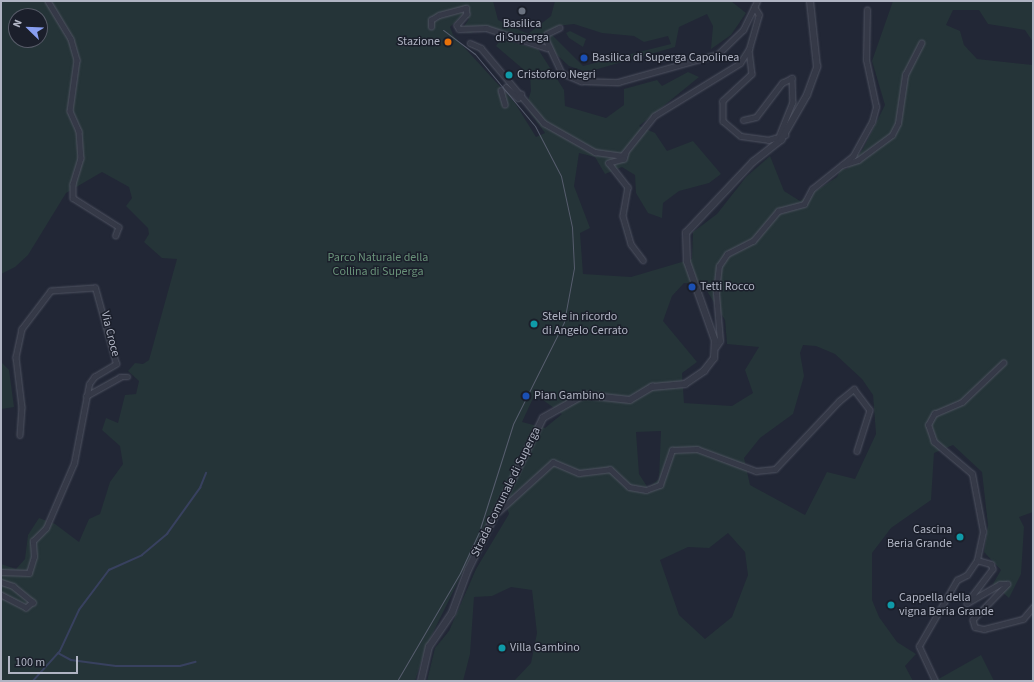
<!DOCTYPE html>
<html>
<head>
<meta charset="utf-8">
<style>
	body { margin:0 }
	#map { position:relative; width:1034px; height:682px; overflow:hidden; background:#222736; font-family:"Source Sans 3",sans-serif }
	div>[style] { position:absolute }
	.green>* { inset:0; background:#253438 }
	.stream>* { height:1.5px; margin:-0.75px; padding:0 0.75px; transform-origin:0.75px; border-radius:0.75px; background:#38415f }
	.roads { filter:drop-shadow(0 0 1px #505462) drop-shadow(0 0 1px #505462) }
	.minor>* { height:4.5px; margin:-2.25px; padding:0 2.25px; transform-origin:2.25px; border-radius:2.25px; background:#353947 }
	.tertiary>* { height:5.5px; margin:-2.75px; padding:0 2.75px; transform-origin:2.75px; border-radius:2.75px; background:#353947 }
	.tram>* { height:1px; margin:-0.5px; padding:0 0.5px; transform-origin:0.5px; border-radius:0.5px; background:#575d6e }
	.dots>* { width:11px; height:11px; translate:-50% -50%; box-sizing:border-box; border:2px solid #1b1f2b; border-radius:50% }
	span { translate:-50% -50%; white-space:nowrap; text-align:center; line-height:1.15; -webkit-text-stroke:3px #1b1f2b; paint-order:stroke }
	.poi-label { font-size:12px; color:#b0b4c3 }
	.right { translate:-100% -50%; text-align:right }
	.left { translate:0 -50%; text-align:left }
	.park-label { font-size:12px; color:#699279 }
	.street-label { font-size:12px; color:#b0b4c3 }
	.frame { position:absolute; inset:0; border:2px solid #b0b4c3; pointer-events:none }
	.north { position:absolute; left:8px; top:8px; width:40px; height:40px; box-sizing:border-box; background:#1b1f2b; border:1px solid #575b68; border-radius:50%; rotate:293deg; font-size:11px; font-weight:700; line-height:16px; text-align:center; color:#b0b4c3 }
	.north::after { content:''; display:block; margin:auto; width:14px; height:18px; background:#889ef0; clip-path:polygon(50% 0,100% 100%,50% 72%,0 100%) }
	.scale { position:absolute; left:8px; top:656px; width:70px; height:18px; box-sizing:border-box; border:2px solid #b0b4c3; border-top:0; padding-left:5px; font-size:12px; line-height:14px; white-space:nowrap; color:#b0b4c3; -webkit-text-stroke:3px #1b1f2b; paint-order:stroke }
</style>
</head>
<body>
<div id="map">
	<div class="green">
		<i style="clip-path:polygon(evenodd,1px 1px,493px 1px,498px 20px,528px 34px,551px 16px,555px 1px,731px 1px,746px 13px,731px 35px,711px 49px,713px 26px,707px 14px,679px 27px,675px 47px,587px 72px,569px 66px,543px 42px,481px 29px,470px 33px,461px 31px,469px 19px,464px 13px,450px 27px,453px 35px,515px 103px,536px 137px,545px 133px,526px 107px,531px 91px,530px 75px,496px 46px,501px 39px,538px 49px,564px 90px,565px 106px,606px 118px,624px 105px,624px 89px,657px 80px,662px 86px,688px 72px,699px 77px,639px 126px,655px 133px,667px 151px,693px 141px,721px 174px,709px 183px,679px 191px,663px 203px,662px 218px,648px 213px,636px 193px,635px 175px,622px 167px,605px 174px,595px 157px,579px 153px,574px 186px,590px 228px,580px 233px,583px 274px,631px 277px,692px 259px,693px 232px,717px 214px,746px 177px,770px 156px,784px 191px,800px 201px,837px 177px,841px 169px,847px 169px,863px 149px,885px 105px,872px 61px,893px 1px,1033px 1px,1033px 42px,1025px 30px,988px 24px,979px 10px,953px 10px,946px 25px,960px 31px,964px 45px,977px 59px,1033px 65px,1033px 512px,1019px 517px,1024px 527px,1021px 574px,1009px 598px,993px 584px,1001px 570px,984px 552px,988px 525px,982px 472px,953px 445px,934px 453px,931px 500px,891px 528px,872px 553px,872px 600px,879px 617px,897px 642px,916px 654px,905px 666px,913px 681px,514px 681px,531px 663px,537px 633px,532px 590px,511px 587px,492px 596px,474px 597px,470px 654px,463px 681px,427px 681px,435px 648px,449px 631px,476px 569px,509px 514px,502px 492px,426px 647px,415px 681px,1px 681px,1px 564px,16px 569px,25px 559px,28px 535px,39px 518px,55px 524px,79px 542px,89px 519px,100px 514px,110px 482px,123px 464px,120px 446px,102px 430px,106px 418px,118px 423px,125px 395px,136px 394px,139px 381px,128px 371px,135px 363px,143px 364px,149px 360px,177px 259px,162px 258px,144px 242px,149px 234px,148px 228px,126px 206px,132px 198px,129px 187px,102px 172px,66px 193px,28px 255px,15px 267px,1px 274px,1px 1px,16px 16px,40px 16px,40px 40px,16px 40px,16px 16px,1px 1px,574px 24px,602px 33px,634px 36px,644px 42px,668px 36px,671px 44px,583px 66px,552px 35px,557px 26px,574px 24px,1px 1px,684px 283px,702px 283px,725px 320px,727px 344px,759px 347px,745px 370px,753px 393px,732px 406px,684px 403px,682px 373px,697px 362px,663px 321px,672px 296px,684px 283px,1px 1px,803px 345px,816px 346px,835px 354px,862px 379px,873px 395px,876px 434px,855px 479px,827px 472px,805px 515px,750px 485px,744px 458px,760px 438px,793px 414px,804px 376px,800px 353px,803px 345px,1px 1px,535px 394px,562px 414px,545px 428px,522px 422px,535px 394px,1px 1px,661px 431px,659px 479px,648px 488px,639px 474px,636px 432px,661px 431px,1px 1px,728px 533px,745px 552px,748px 575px,732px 617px,705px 639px,679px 615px,660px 560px,688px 547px,709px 548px,728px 533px)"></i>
		<i style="clip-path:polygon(570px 31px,586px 39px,583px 47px,569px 38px,566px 33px)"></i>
		<i style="clip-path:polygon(1px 362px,9px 370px,14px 407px,1px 409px)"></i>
		<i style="clip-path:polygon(981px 655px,994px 681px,935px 681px)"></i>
	</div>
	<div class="stream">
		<i style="left:58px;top:653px;width:15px;rotate:28deg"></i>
		<i style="left:71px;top:660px;width:45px;rotate:7.6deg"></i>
		<i style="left:116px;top:666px;width:64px"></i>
		<i style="left:180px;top:666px;width:16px;rotate:-15deg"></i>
		<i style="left:33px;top:681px;width:40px;rotate:-48deg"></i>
		<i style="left:60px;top:651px;width:45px;rotate:-65.1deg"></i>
		<i style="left:79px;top:610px;width:50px;rotate:-53.1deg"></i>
		<i style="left:109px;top:570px;width:36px;rotate:-24deg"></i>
		<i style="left:142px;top:555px;width:33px;rotate:-40deg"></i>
		<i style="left:167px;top:534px;width:57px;rotate:-54.3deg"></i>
		<i style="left:200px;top:488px;width:16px;rotate:-68deg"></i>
	</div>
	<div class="roads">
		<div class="minor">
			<i style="left:48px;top:1px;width:44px;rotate:58.8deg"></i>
			<i style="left:71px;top:39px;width:22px;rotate:74deg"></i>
			<i style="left:77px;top:60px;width:51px;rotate:97.8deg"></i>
			<i style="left:70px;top:111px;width:22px;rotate:66deg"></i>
			<i style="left:79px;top:131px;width:27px;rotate:86deg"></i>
			<i style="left:81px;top:158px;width:27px;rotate:107deg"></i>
			<i style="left:73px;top:184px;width:14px;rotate:90deg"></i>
			<i style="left:73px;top:198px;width:54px;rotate:32.2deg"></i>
			<i style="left:119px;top:227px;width:9px;rotate:111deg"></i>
			<i style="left:431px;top:27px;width:7px;rotate:-90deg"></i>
			<i style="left:431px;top:20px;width:9px;rotate:-32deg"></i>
			<i style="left:439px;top:15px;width:28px;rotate:-15deg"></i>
			<i style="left:466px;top:8px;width:6px;rotate:81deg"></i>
			<i style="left:467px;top:14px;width:15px;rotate:132deg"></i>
			<i style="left:457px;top:25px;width:4px;rotate:63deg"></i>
			<i style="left:459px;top:29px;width:27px;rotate:-2deg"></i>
			<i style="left:486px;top:28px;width:64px;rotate:18.2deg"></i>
			<i style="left:560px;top:28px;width:14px;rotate:155deg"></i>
			<i style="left:547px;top:34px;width:5px;rotate:101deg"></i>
			<i style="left:546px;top:39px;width:38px;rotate:65deg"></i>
			<i style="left:562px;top:73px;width:21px;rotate:23deg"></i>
			<i style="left:581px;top:81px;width:37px;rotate:2deg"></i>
			<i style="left:618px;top:82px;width:104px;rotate:-15.6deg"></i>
			<i style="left:718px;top:54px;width:35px;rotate:-44deg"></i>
			<i style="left:743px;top:30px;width:32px;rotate:-64deg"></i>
			<i style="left:470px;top:43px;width:12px;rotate:24deg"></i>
			<i style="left:481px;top:48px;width:98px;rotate:50deg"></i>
			<i style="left:544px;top:123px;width:59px;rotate:29.6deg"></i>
			<i style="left:595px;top:152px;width:27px;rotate:8deg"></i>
			<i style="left:622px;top:156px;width:51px;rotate:-51.3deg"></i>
			<i style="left:654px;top:116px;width:101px;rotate:-31.6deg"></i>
			<i style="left:740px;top:63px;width:17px;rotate:-57deg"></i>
			<i style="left:749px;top:49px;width:35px;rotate:-74deg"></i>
			<i style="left:759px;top:15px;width:9px;rotate:-122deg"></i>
			<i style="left:749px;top:50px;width:24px;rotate:83deg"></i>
			<i style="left:752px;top:74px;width:40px;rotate:137deg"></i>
			<i style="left:723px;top:101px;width:20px;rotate:90deg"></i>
			<i style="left:723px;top:121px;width:23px;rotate:40deg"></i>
			<i style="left:741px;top:136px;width:27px;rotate:8deg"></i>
			<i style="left:768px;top:140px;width:18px;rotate:-16deg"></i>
			<i style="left:506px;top:87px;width:16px;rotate:43deg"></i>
			<i style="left:518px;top:98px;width:5px;rotate:-53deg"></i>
			<i style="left:501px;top:90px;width:15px;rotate:74deg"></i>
			<i style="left:743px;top:120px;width:13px;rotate:-13deg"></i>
			<i style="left:756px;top:117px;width:43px;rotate:-52.6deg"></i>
			<i style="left:782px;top:83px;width:11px;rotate:-27deg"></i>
			<i style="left:792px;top:78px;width:24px;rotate:88deg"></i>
			<i style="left:793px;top:102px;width:35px;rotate:112deg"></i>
			<i style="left:626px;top:153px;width:6px;rotate:108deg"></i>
			<i style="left:624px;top:159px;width:16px;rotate:165deg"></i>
			<i style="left:609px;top:163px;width:31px;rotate:52deg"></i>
			<i style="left:628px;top:187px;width:29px;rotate:100deg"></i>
			<i style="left:623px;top:216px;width:29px;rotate:74deg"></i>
			<i style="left:631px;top:244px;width:20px;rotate:53deg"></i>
			<i style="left:842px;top:165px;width:17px;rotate:-17deg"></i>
			<i style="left:858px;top:160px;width:42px;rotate:-36.3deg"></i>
			<i style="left:892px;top:135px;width:13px;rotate:-63deg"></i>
			<i style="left:898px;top:123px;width:49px;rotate:-81.7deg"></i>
			<i style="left:905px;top:75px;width:36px;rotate:-63deg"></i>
			<i style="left:716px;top:347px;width:7px;rotate:-56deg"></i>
			<i style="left:720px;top:341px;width:48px;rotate:-94.8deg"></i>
			<i style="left:716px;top:293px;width:27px;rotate:-84deg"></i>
			<i style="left:719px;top:266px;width:14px;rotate:-56deg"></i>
			<i style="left:727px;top:254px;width:29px;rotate:-27deg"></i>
			<i style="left:753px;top:241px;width:39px;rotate:-50deg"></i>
			<i style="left:778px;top:211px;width:27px;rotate:-15deg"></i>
			<i style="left:804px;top:204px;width:17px;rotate:-62deg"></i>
			<i style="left:812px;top:189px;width:53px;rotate:-38.8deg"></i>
			<i style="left:853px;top:156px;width:39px;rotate:-61deg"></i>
			<i style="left:872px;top:122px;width:16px;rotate:-75deg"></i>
			<i style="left:876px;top:107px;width:48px;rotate:-102deg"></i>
			<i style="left:866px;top:60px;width:50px;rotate:-88.9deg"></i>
			<i style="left:86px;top:396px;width:39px;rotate:-29deg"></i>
			<i style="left:120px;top:377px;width:8px"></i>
			<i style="left:498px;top:512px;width:74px;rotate:-42.3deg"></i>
			<i style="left:553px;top:462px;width:28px;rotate:23deg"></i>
			<i style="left:579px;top:473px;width:31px;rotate:-7deg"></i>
			<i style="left:610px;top:469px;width:26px;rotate:43deg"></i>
			<i style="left:629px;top:487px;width:17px;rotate:10deg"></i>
			<i style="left:646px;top:490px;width:15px;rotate:-20deg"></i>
			<i style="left:660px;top:485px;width:37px;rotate:-71deg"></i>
			<i style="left:672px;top:450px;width:25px;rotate:-2deg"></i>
			<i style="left:697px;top:449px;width:63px;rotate:20.4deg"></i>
			<i style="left:756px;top:471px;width:19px;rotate:-6deg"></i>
			<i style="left:775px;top:469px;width:93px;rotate:-46.7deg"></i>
			<i style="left:839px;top:401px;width:19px;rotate:-39deg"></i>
			<i style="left:854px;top:389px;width:26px;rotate:53deg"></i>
			<i style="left:870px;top:410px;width:43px;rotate:107.6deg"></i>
			<i style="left:977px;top:560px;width:29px;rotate:-78deg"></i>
			<i style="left:983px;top:532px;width:59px;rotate:-100.7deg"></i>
			<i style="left:972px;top:474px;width:50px;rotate:-139.9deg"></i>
			<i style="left:934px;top:442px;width:18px;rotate:-109deg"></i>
			<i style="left:928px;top:425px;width:13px;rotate:-61deg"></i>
			<i style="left:934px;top:414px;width:30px;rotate:-23deg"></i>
			<i style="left:962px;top:402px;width:57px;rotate:-43.6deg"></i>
			<i style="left:1px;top:572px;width:28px;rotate:2deg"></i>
			<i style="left:29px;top:573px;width:17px;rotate:-73deg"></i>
			<i style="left:34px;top:557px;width:16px;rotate:-94deg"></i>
			<i style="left:33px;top:541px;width:18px;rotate:-45deg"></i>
			<i style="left:46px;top:528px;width:71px;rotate:-66.7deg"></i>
			<i style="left:74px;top:463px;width:80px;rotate:-79.2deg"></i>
			<i style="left:89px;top:384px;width:9px;rotate:-54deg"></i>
			<i style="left:94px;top:377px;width:26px;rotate:-31deg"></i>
			<i style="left:116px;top:364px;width:79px;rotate:-105.4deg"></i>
			<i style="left:95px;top:288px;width:44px;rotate:176.1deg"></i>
			<i style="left:51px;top:291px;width:48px;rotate:127.3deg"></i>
			<i style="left:22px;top:329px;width:29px;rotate:102deg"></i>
			<i style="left:16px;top:357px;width:50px;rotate:83.2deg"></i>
			<i style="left:22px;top:407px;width:28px;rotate:94deg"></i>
			<i style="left:1px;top:582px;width:13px;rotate:18deg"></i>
			<i style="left:13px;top:586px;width:26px;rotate:39deg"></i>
			<i style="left:33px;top:602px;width:9px;rotate:139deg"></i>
			<i style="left:26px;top:608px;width:28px;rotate:-153deg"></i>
			<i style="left:935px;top:681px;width:38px;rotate:-115deg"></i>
			<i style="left:919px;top:646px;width:76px;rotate:-60.1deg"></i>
			<i style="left:957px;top:580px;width:11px;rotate:-27deg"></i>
			<i style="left:967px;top:575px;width:18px;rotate:-56deg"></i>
			<i style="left:977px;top:560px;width:15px;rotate:16deg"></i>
			<i style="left:991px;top:564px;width:5px;rotate:68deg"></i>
			<i style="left:993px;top:569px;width:43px;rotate:127.4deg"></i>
			<i style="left:967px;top:603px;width:38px;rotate:-30deg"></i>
			<i style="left:1000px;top:584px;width:8px"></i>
			<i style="left:1008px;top:584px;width:50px;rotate:134.2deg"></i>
			<i style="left:973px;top:620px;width:7px;rotate:74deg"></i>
			<i style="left:975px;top:627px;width:9px;rotate:13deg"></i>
			<i style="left:984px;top:629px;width:40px;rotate:-14.4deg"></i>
			<i style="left:1023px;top:619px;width:16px;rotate:-50deg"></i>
		</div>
		<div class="tertiary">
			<i style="left:421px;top:681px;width:35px;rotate:-77deg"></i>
			<i style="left:429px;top:647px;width:41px;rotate:-55.9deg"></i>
			<i style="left:452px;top:613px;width:46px;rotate:-69.6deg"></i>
			<i style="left:468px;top:570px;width:169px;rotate:-63.7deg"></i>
			<i style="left:543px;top:418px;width:47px;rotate:-29.3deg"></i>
			<i style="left:584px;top:395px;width:46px;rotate:6.2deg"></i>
			<i style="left:630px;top:400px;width:26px;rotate:-31deg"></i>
			<i style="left:652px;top:387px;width:33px;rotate:-5deg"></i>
			<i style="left:685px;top:384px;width:23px;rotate:-34deg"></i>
			<i style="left:704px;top:371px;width:16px;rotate:-52deg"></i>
			<i style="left:714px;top:358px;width:17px;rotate:-87deg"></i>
			<i style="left:715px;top:341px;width:84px;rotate:-109.5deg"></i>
			<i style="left:687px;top:262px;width:29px;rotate:-92deg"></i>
			<i style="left:686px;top:233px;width:98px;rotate:-46.7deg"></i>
			<i style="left:753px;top:162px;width:36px;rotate:-38deg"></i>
			<i style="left:781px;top:140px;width:52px;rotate:-60deg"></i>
			<i style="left:807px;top:95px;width:30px;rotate:-70deg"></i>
			<i style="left:817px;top:67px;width:66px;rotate:-96.1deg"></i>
		</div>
	</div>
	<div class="tram">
		<i style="left:397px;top:681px;width:125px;rotate:-59.7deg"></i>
		<i style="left:460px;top:573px;width:45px;rotate:-65.1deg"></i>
		<i style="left:479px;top:532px;width:113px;rotate:-72.5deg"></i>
		<i style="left:513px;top:424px;width:114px;rotate:-63.4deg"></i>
		<i style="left:564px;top:322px;width:55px;rotate:-79.5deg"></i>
		<i style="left:574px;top:268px;width:41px;rotate:-92.8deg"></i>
		<i style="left:572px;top:227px;width:52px;rotate:-102.2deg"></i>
		<i style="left:561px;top:176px;width:56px;rotate:-117.5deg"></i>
		<i style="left:535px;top:126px;width:94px;rotate:-129.8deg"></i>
		<i style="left:475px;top:54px;width:40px;rotate:-143deg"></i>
	</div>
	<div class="dots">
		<i style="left:522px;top:11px;background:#6b7280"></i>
		<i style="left:448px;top:42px;background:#e8710a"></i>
		<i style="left:584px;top:58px;background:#1a4fb4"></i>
		<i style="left:509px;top:75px;background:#0f9aa8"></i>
		<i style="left:692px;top:287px;background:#1a4fb4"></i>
		<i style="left:534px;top:324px;background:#0f9aa8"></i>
		<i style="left:526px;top:396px;background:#1a4fb4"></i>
		<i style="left:960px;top:537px;background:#0f9aa8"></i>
		<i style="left:891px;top:605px;background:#0f9aa8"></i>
		<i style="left:502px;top:648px;background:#0f9aa8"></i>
	</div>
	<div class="poi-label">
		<span style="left:522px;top:31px">Basilica<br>di Superga</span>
		<span class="right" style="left:440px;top:42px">Stazione</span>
		<span class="left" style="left:592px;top:58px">Basilica di Superga Capolinea</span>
		<span class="left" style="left:517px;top:75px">Cristoforo Negri</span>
		<span class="left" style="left:700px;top:287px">Tetti Rocco</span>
		<span class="left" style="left:542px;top:324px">Stele in ricordo<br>di Angelo Cerrato</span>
		<span class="left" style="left:534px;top:396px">Pian Gambino</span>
		<span class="right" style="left:952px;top:537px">Cascina<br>Beria Grande</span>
		<span class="left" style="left:899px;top:605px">Cappella della<br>vigna Beria Grande</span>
		<span class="left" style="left:510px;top:648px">Villa Gambino</span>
	</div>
	<div class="park-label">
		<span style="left:378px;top:265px">Parco Naturale della<br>Collina di Superga</span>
	</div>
	<div class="street-label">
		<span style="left:110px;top:334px;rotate:76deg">Via Croce</span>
		<span style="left:506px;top:492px;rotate:-64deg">Strada Comunale di Superga</span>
	</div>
	<div class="frame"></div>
	<div class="north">N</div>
	<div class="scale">100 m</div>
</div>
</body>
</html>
